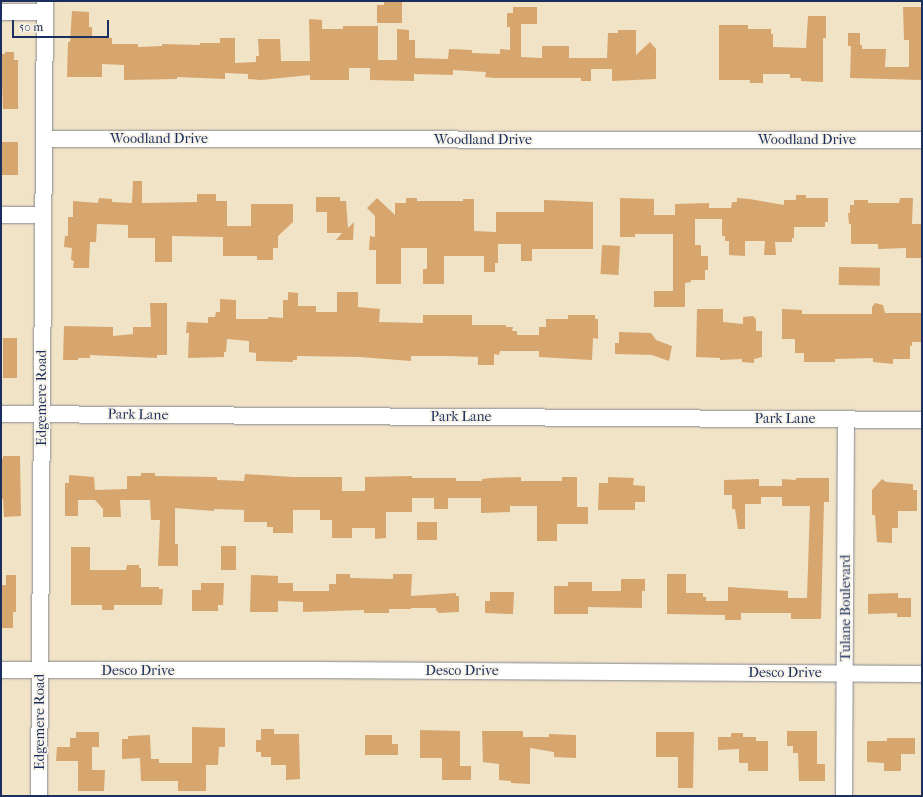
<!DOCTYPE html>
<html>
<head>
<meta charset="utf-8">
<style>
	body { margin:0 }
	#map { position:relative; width:923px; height:797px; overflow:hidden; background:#f1e3c6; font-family:"IM FELL French Canon",serif }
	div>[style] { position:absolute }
	.building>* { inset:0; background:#d7a56e; transform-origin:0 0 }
	.roads { filter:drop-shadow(0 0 1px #868992) drop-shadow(0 0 1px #868992) }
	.minor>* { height:16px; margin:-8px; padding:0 8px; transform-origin:8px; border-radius:8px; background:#fff }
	span { translate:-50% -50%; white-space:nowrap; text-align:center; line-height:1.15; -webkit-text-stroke:3.5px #f7f3e8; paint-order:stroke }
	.street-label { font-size:14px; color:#1b2f5e }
	.frame { position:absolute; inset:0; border:2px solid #1b2f5e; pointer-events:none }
	.scale { position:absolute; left:12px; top:20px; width:97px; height:18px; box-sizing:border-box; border:2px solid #1b2f5e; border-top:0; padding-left:5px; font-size:12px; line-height:14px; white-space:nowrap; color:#1b2f5e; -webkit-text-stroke:3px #f7f3e8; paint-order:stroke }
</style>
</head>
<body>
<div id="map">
	<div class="building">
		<i style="clip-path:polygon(384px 1px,402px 1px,402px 23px,377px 23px,377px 5px,384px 5px)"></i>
		<i style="clip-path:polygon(513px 7px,537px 7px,537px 24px,521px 24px,521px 57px,542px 58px,542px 46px,569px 46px,569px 58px,607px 58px,608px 33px,618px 33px,618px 30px,636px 30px,636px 55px,650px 42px,656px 49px,656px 79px,612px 81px,612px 69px,591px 69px,591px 81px,581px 81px,581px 78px,494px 78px,485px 77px,486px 72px,453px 70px,453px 75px,414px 74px,414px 81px,370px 80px,370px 68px,349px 68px,349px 80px,310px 80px,310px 75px,261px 80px,248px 79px,248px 74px,225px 73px,225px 79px,177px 77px,177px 79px,124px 80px,124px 65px,102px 64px,102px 77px,67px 77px,68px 42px,70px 42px,72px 11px,89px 12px,89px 27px,92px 27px,92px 37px,112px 38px,112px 44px,138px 44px,138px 47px,162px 46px,162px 44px,200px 45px,200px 43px,220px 43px,220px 38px,235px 38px,235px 63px,256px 62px,256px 56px,259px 56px,258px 39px,280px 39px,281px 61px,310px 61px,309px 19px,322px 20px,322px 29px,343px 29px,343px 26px,378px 26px,378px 60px,397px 60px,397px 29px,409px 30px,409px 40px,415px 40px,415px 58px,448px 59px,449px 49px,472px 50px,472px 53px,500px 54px,500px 49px,510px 50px,510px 27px,507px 27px,507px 13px,513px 13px)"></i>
		<i style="clip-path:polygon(903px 7px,922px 7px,922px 80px,850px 78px,851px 46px,848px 46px,848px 33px,860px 33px,860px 45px,862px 45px,862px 49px,886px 49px,885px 67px,909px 67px,909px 40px,904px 40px)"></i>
		<i style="clip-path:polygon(808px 16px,826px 16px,826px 38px,823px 38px,823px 82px,801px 81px,801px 78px,790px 78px,790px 74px,763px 74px,763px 83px,750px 83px,750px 80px,719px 80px,719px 25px,748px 25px,748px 29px,771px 29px,771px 34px,773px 34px,773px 47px,806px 48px)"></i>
		<i style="clip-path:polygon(5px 52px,14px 52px,14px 60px,18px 60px,18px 109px,3px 109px,1px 54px,5px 54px)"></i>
		<i style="left:1px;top:142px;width:17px;height:33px"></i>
		<i style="clip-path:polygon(133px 181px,142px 181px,142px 203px,197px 202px,197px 194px,216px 194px,216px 201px,227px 201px,227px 226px,251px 226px,251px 204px,293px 204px,293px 222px,278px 236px,278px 248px,273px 248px,273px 260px,257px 260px,257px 256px,223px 256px,223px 237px,172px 236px,172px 262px,155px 262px,155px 238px,128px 238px,128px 225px,97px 224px,96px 242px,90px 242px,89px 268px,73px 268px,74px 261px,71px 260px,72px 248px,64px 247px,65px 236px,68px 236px,68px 217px,73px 217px,73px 201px,98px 203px,99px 198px,112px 199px,112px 202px,132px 203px)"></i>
		<i style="clip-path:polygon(796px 195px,806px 195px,806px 198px,828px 198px,828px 222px,825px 222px,825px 227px,794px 227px,794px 238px,792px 238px,792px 242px,775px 242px,776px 255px,764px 255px,765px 241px,745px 241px,745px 256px,729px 255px,729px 241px,725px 241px,725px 236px,722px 236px,722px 219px,695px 219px,695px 245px,701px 245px,701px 256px,708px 256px,708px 270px,705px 270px,705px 280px,691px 280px,691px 282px,685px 283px,685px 307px,654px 307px,654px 291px,673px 291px,673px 234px,635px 234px,635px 237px,620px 237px,620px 198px,654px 199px,654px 215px,675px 215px,675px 204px,709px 203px,709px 208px,731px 208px,732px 202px,737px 202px,737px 198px,749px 199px,784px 205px,784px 200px,796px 200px)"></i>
		<i style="clip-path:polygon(316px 197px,340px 197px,340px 201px,346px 201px,348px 228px,354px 222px,353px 240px,336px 240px,342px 233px,327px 233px,327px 212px,316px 212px)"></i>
		<i style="clip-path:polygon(377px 198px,395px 215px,395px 203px,406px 203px,406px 198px,417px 198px,417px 201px,463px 201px,463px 199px,474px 199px,474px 231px,496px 232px,496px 212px,544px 212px,544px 200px,593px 202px,593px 249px,532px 249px,532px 261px,521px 261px,521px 244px,498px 244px,498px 263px,495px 263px,495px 272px,484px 272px,484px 256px,444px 256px,444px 284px,423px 284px,423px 269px,427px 269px,427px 248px,401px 248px,401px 284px,376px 284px,376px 250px,369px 250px,370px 236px,375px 237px,375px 216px,367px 208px)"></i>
		<i style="clip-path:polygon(900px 198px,913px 198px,912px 224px,922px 224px,922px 258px,906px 258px,906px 248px,878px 249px,878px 244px,851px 244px,851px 224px,849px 224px,848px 213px,850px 213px,850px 205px,854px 205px,854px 200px,868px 200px,868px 203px,899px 203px)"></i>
		<i style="left:602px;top:245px;width:18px;height:29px;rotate:3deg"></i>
		<i style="left:839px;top:267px;width:41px;height:18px;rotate:1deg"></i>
		<i style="clip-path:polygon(288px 292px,298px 293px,298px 306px,316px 306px,316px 312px,337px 312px,337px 292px,358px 292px,358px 307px,380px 309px,379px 322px,423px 323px,423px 315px,472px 315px,472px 325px,506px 325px,506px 327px,513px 327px,512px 331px,517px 331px,517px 335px,539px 335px,539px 327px,546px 327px,546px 319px,568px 319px,568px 315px,595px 315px,595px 319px,598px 319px,598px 339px,593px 338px,592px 360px,539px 357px,539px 351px,500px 351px,499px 355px,494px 354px,494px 365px,478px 365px,478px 357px,448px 356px,411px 356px,411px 361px,360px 357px,297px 356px,297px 360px,293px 360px,293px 362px,256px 361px,256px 353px,249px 352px,249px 341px,227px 339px,226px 352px,224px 352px,224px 357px,188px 358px,189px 333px,186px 333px,187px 322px,208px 323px,208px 317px,215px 317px,216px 312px,220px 312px,220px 299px,236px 300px,236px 319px,268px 319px,268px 317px,283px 318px,283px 300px,288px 300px)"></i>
		<i style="clip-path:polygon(150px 303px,167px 303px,167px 355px,157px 355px,157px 358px,90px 355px,90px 358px,78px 358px,78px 360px,63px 360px,64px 326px,113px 327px,113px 336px,133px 334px,133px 327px,151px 327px)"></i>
		<i style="clip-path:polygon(875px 303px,883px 305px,885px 313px,922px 313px,921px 342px,912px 342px,912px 346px,910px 346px,910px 359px,893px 359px,893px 364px,873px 362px,873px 358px,835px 359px,835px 362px,804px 362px,804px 353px,795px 353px,795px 339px,782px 339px,782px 309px,802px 310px,802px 314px,872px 314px,872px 307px)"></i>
		<i style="clip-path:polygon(697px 309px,723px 309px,723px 322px,743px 324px,743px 317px,753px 316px,756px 319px,756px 331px,762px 331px,762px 357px,754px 359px,754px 363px,742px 362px,742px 359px,720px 360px,720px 358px,696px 357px)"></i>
		<i style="clip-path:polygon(619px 332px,651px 333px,656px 340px,672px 346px,669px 361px,652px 355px,615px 354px,615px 343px,619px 343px)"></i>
		<i style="left:3px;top:338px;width:14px;height:40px"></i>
		<i style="clip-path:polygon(3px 456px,20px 456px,21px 516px,4px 517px,3px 499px,1px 499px,1px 459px,3px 459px)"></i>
		<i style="clip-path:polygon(141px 473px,155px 473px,155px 476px,217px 477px,217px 480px,244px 481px,245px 474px,293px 477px,342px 477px,342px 491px,365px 491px,365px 477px,412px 476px,412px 478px,456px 478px,456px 481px,482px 481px,482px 479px,491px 478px,521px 477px,521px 481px,562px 481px,562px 477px,577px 477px,577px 507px,588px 507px,588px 524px,557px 524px,557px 541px,537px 541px,537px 506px,510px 506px,510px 512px,481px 513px,481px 498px,448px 498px,448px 509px,434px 509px,434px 498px,412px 498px,412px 512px,386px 512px,386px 538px,375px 539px,375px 528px,352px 528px,352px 538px,332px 538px,332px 520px,320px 520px,320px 510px,293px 510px,293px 533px,273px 533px,273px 527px,267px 527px,267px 522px,244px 522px,244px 510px,214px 509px,214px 511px,175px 508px,175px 544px,178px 544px,178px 566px,158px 566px,160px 520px,151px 520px,150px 500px,120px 500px,121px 517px,103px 517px,103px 509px,95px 500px,78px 500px,78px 516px,65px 516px,65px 483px,69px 483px,69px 475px,94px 477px,95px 490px,127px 489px,127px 476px,141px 476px)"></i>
		<i style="clip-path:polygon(608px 477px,634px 478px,633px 485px,645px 486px,645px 502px,635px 502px,635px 510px,598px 510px,599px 483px,608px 483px)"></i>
		<i style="clip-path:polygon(796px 478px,829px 478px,829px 502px,824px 502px,821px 619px,791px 619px,791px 613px,741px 613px,741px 620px,725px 620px,725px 615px,667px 614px,667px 574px,686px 574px,686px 593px,703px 593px,703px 597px,706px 597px,706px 601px,728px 601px,728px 587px,788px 591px,788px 598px,807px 598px,810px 506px,782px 506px,782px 497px,761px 497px,761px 504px,745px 504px,745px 529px,738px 529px,735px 509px,732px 509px,732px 495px,724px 495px,724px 480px,759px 479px,759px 486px,782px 486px,782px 479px,796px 480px)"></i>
		<i style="clip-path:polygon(882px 479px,886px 482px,913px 484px,913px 490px,917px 490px,917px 511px,898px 511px,898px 528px,892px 528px,892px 543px,877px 542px,875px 515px,872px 515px,872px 490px)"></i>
		<i style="left:417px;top:522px;width:20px;height:18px"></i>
		<i style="left:221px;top:546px;width:15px;height:24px"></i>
		<i style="clip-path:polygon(71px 547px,90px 547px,90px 570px,126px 570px,127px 565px,139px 565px,139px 568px,141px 568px,141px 587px,159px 587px,159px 589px,163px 589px,162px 605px,114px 605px,114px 610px,102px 610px,102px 605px,71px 605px)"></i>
		<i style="clip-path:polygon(336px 574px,350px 574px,350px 578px,393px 579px,393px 574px,412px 574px,411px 596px,456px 593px,456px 596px,459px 596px,459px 612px,438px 613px,438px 611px,436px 611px,436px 608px,411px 608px,411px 609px,389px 609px,389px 613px,364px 613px,364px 610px,303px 612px,303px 602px,278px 601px,278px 612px,250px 612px,251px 575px,278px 576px,278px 583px,293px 583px,293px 591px,329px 591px,329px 584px,336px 584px)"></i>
		<i style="clip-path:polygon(6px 575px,16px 575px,16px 612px,13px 612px,13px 628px,1px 628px,1px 585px,6px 585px)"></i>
		<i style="clip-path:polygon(621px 579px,645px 579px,645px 591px,642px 591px,642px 608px,588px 607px,588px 614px,554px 614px,554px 586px,568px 586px,568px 582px,592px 582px,592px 591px,621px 591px)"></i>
		<i style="clip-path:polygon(201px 583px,224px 583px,223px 605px,218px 605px,218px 611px,192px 611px,192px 590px,201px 590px)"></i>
		<i style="clip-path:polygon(490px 592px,514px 592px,513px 614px,485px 613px,485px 601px,490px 601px)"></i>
		<i style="clip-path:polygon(898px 593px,898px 598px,911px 598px,911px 617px,897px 617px,897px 613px,868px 614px,868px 594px)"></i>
		<i style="clip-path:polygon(192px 727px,225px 728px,225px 747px,219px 747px,218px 765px,206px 765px,206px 791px,178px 791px,178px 781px,141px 781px,140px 758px,122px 759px,122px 739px,128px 739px,128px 736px,150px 735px,151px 759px,159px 759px,159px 763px,192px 763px)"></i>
		<i style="clip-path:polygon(261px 729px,274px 729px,274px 734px,299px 734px,300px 779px,286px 780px,286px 765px,271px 765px,271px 757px,261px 757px,261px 752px,256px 752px,256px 740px,261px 740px)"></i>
		<i style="clip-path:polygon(420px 730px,460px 731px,460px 766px,471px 766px,471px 780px,442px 780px,442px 758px,420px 758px)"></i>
		<i style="clip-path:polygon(482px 731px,523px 731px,523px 737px,549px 737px,549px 734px,576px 735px,576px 758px,554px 757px,554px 752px,530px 748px,530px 784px,511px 783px,511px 781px,499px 780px,499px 764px,483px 762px)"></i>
		<i style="clip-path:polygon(787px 731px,817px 731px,817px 764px,825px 764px,825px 781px,799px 781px,798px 753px,793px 753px,793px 746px,787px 746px)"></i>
		<i style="clip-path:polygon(76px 732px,99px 732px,99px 747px,92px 747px,92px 770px,105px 770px,104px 791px,78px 791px,78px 761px,56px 761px,57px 747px,70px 747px,70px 738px,76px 738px)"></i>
		<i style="clip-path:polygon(656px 732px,694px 732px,693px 788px,678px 788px,678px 757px,656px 757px)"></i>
		<i style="clip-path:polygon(731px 733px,743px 733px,743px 737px,756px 737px,756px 741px,768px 741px,768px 771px,748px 771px,748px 763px,739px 763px,739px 749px,718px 750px,718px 737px,731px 737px)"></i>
		<i style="clip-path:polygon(365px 735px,392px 735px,392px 744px,398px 744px,398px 755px,365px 755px)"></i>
		<i style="clip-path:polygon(887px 738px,915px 738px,915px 754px,901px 754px,901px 771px,884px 771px,884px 763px,867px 762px,867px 741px,887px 741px)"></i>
	</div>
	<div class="roads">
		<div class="minor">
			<i style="left:1px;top:12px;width:44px"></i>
			<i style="left:44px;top:139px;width:878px;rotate:0.07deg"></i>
			<i style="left:1px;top:215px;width:42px"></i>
			<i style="left:1px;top:414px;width:921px;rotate:0.37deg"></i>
			<i style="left:1px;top:670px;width:316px"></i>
			<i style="left:317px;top:670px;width:605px;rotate:0.38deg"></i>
			<i style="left:39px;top:796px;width:795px;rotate:-89.57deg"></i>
			<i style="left:844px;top:796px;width:376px;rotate:-89.7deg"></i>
		</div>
	</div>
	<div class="street-label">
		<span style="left:159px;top:139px">Woodland Drive</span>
		<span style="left:483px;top:140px">Woodland Drive</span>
		<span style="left:807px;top:140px">Woodland Drive</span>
		<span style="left:42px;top:398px;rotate:-90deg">Edgemere Road</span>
		<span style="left:138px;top:415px;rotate:1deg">Park Lane</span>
		<span style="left:461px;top:417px">Park Lane</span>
		<span style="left:785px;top:419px">Park Lane</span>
		<span style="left:846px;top:608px;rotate:-90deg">Tulane Boulevard</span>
		<span style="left:138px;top:671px">Desco Drive</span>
		<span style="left:462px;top:671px">Desco Drive</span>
		<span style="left:785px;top:673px">Desco Drive</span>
		<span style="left:40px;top:722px;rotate:-90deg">Edgemere Road</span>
	</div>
	<div class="frame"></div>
	<div class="scale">50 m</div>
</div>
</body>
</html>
